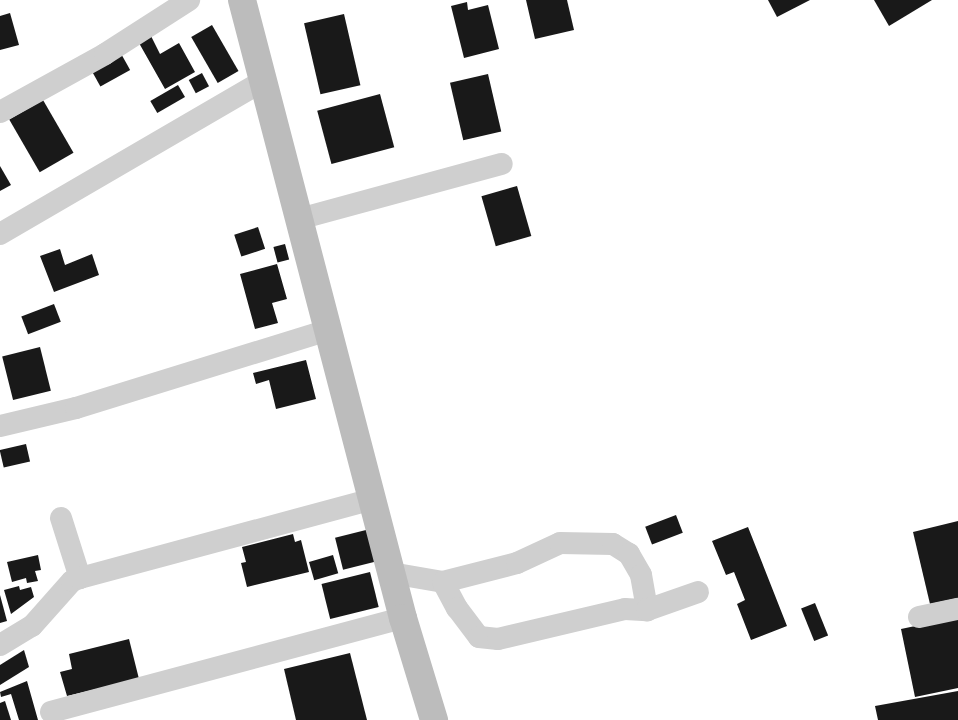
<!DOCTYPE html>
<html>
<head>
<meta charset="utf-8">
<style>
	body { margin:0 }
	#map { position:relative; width:958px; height:720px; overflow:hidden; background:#fff; font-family:"Space Grotesk",sans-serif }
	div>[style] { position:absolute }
	.building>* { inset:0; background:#191919; transform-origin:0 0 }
	.street>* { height:22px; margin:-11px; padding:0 11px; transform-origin:11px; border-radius:11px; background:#cfcfcf }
	.secondary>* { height:28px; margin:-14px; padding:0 14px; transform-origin:14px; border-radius:14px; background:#bcbcbc }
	span { translate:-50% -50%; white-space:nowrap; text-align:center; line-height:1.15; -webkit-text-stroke:5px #fff; paint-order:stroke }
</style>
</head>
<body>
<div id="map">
	<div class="building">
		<i style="clip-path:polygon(526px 0,567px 0,574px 30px,535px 39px)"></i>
		<i style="clip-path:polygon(768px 0,810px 0,777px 17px)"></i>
		<i style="clip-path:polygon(874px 0,932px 0,889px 26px)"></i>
		<i style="clip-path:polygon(467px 2px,468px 10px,488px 5px,499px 49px,464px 58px,451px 6px)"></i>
		<i style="clip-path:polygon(10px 13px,19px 45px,0 50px,0 16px)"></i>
		<i style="left:344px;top:14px;width:73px;height:41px;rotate:77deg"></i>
		<i style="left:212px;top:25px;width:53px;height:24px;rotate:60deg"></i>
		<i style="clip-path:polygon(151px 36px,160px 54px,179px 43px,195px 72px,165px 89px,139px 43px)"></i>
		<i style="left:119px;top:50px;width:23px;height:34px;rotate:61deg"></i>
		<i style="left:202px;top:73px;width:15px;height:15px;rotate:62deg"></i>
		<i style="left:488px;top:74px;width:59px;height:39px;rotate:77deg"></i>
		<i style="left:178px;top:85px;width:14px;height:32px;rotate:60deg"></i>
		<i style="left:380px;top:94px;width:55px;height:65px;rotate:75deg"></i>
		<i style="left:43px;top:100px;width:61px;height:39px;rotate:60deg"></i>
		<i style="clip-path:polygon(0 166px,11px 185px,0 191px)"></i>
		<i style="left:517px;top:186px;width:52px;height:37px;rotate:74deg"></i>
		<i style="left:258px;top:227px;width:23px;height:25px;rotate:72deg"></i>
		<i style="left:285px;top:244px;width:16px;height:12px;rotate:75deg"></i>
		<i style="clip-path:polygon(60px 249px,65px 265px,92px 254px,99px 275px,54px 292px,40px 256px)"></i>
		<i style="clip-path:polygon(277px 264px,287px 299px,272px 303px,278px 323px,255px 329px,240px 274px)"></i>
		<i style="left:54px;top:304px;width:19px;height:35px;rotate:69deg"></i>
		<i style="left:40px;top:347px;width:45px;height:39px;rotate:76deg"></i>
		<i style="clip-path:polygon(306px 360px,316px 399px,276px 409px,269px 380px,256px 384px,253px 373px)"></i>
		<i style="left:26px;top:444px;width:18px;height:27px;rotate:77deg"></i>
		<i style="left:676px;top:515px;width:19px;height:33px;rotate:69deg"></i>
		<i style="clip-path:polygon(958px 521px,958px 598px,930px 604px,913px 532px)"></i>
		<i style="clip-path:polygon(748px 527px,787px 626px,751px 640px,737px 604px,745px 600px,734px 572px,726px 575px,712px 541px)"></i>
		<i style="left:370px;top:529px;width:33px;height:36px;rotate:76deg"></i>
		<i style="clip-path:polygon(293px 534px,295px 542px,301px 540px,309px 572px,247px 587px,241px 563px,246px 562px,242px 547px)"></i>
		<i style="clip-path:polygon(38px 555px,41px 570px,35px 571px,38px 581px,27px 583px,26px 578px,12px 582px,7px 562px)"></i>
		<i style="left:333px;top:555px;width:19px;height:25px;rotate:74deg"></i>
		<i style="left:370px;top:572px;width:36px;height:50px;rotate:76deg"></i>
		<i style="clip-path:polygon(19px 586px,20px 590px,31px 587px,34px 597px,11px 614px,4px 590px)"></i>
		<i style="clip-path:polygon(0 595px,7px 621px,0 623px)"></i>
		<i style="left:815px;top:603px;width:35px;height:15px;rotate:68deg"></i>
		<i style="clip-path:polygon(958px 617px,958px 688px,915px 697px,901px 629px)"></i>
		<i style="clip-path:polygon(129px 639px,139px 679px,67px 696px,60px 672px,72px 669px,69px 654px)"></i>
		<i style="clip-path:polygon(24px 650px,29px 667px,0 685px,0 665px)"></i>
		<i style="clip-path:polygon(350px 653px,367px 720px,296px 720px,284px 669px)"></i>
		<i style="clip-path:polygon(27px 681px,38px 720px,19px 720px,11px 694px,1px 697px,0 692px)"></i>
		<i style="clip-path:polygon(958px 691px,958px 720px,878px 720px,875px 706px)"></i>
		<i style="clip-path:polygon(5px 701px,11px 720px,0 720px,0 703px)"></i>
	</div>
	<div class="street">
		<i style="left:0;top:112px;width:120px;rotate:-28.9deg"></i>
		<i style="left:105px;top:54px;width:100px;rotate:-32.7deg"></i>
		<i style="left:299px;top:219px;width:210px;rotate:-15.2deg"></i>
		<i style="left:0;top:234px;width:304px;rotate:-30.2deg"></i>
		<i style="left:0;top:426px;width:78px;rotate:-13.3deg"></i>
		<i style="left:76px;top:408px;width:264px;rotate:-17.2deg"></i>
		<i style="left:61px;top:518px;width:63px;rotate:72.4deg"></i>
		<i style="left:391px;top:573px;width:53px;rotate:9.8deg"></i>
		<i style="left:443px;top:582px;width:76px;rotate:-14.4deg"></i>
		<i style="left:517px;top:563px;width:47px;rotate:-24.9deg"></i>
		<i style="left:560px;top:543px;width:53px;rotate:1.1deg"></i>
		<i style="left:613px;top:544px;width:19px;rotate:32deg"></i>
		<i style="left:629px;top:554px;width:24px;rotate:60deg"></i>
		<i style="left:641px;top:575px;width:36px;rotate:80deg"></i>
		<i style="left:443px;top:582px;width:30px;rotate:62deg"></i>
		<i style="left:457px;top:608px;width:36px;rotate:53deg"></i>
		<i style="left:479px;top:637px;width:19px;rotate:6deg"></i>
		<i style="left:498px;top:639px;width:130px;rotate:-13.3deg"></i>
		<i style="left:625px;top:609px;width:22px;rotate:3deg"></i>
		<i style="left:647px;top:610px;width:54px;rotate:-19.4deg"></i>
		<i style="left:919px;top:617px;width:40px;rotate:-12deg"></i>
		<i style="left:0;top:645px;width:37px;rotate:-31deg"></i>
		<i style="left:32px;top:626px;width:60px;rotate:-48.4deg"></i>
		<i style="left:72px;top:581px;width:9px;rotate:-21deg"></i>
		<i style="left:80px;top:578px;width:302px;rotate:-15.1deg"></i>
		<i style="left:51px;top:712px;width:364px;rotate:-15deg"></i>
	</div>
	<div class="secondary">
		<i style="left:242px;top:0;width:639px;rotate:75.4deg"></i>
		<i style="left:403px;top:618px;width:107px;rotate:73.1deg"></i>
	</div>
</div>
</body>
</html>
